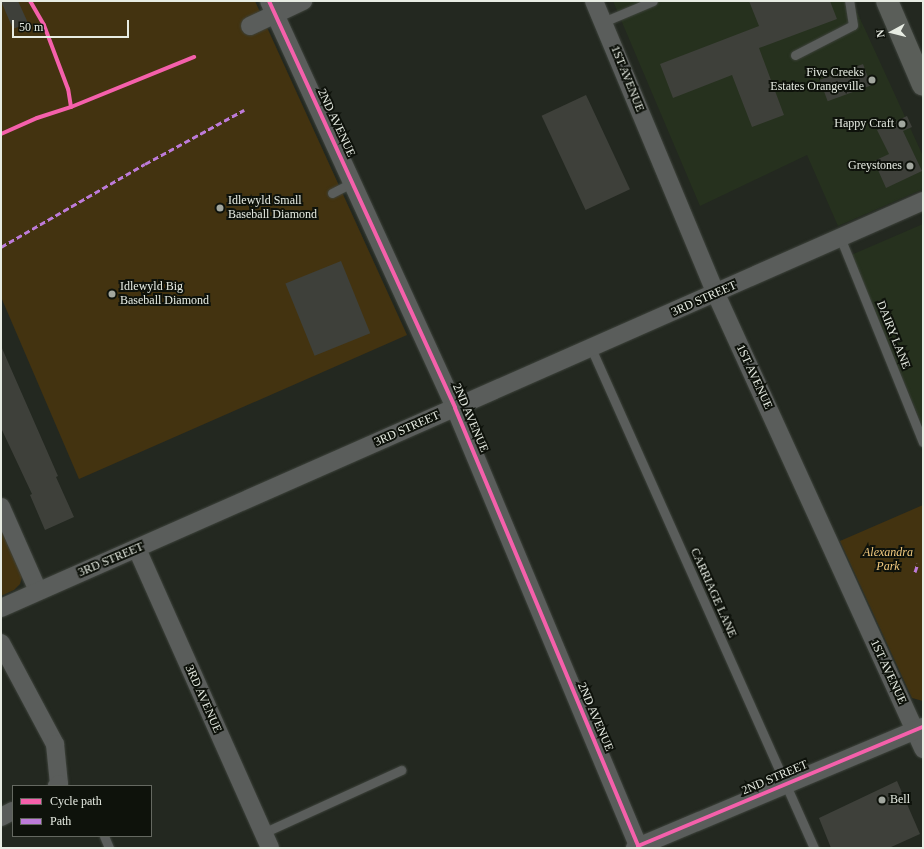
<!DOCTYPE html>
<html>
<head>
<meta charset="utf-8">
<style>
	body { margin:0 }
	#map { position:relative; width:924px; height:849px; overflow:hidden; background:#232820; font-family:"Times New Roman",serif }
	div>[style] { position:absolute }
	.built>* { inset:0; background:#26311e }
	.green>* { inset:0; background:#433310 }
	.building>* { inset:0; background:#3e403a; transform-origin:0 0 }
	.roads { filter:drop-shadow(0 0 1px #3e433c) drop-shadow(0 0 1px #3e433c) }
	.service>* { height:9px; margin:-4.5px; padding:0 4.5px; transform-origin:4.5px; border-radius:4.5px; background:#5a5d5b }
	.minor>* { height:18px; margin:-9px; padding:0 9px; transform-origin:9px; border-radius:9px; background:#5a5d5b }
	.primary>* { height:22px; margin:-11px; padding:0 11px; transform-origin:11px; border-radius:11px; background:#5a5e59 }
	.quiet>* { height:3px; margin-top:-1.5px; transform-origin:0; background:repeating-linear-gradient(90deg,#bd7bd9 0 6px,transparent 0 9px) }
	.cycleway>* { height:4px; margin:-2px; padding:0 2px; transform-origin:2px; border-radius:2px; background:#f560ab }
	.dots>* { width:11px; height:11px; translate:-50% -50%; box-sizing:border-box; border:2px solid #0e120b; border-radius:50% }
	span { translate:-50% -50%; white-space:nowrap; text-align:center; line-height:1.15; -webkit-text-stroke:4px #0e120b; paint-order:stroke }
	.poi-label { font-size:12px; color:#e7ece3 }
	.right { translate:-100% -50%; text-align:right }
	.left { translate:0 -50%; text-align:left }
	.street-label { font-size:12px; color:#e7ece3 }
	.park-label { font-size:12px; color:#f4cc80; font-style:italic }
	.frame { position:absolute; inset:0; border:2px solid #e7ece3; pointer-events:none }
	.legend { position:absolute; left:12px; top:785px; width:140px; height:52px; box-sizing:border-box; background:#0e120b; border:1px solid #656961; margin:0; padding:5px 7px; list-style:none; font-size:12px; color:#e7ece3 }
	.legend li { display:flex; align-items:center; gap:8px; height:20px }
	.legend b { width:20px; border:1px solid #656961 }
	.north { position:absolute; left:872px; top:12px; width:40px; height:40px; -webkit-text-stroke:3px #0e120b; paint-order:stroke; rotate:263deg; font-size:11px; font-weight:700; line-height:16px; text-align:center; color:#e7ece3 }
	.north::after { content:''; display:block; margin:auto; width:14px; height:18px; background:#e7ece3; clip-path:polygon(50% 0,100% 100%,50% 72%,0 100%) }
	.scale { position:absolute; left:12px; top:20px; width:117px; height:18px; box-sizing:border-box; border:2px solid #e7ece3; border-top:0; padding-left:5px; font-size:12px; line-height:14px; white-space:nowrap; color:#e7ece3; -webkit-text-stroke:3px #0e120b; paint-order:stroke }
</style>
</head>
<body>
<div id="map">
	<div class="built">
		<i style="clip-path:polygon(613px 1px,852px 1px,923px 156px,923px 189px,838px 226px,807px 155px,700px 206px)"></i>
		<i style="clip-path:polygon(923px 224px,923px 427px,851px 255px)"></i>
	</div>
	<div class="green">
		<i style="clip-path:polygon(1px 1px,255px 1px,407px 335px,79px 479px,1px 297px)"></i>
		<i style="clip-path:polygon(923px 505px,923px 701px,912px 698px,840px 541px)"></i>
		<i style="clip-path:polygon(1px 524px,20px 568px,22px 577px,20px 584px,14px 590px,1px 596px)"></i>
	</div>
	<div class="building">
		<i style="clip-path:polygon(1px 1px,18px 1px,28px 23px,13px 29px)"></i>
		<i style="clip-path:polygon(749px 1px,830px 1px,837px 19px,759px 48px,784px 115px,752px 127px,732px 75px,673px 98px,660px 64px,759px 26px)"></i>
		<i style="left:863px;top:64px;width:23px;height:46px;rotate:70deg"></i>
		<i style="left:586px;top:95px;width:104px;height:49px;rotate:65deg"></i>
		<i style="clip-path:polygon(907px 116px,912px 127px,903px 131px,922px 171px,886px 188px,874px 161px,889px 154px,877px 130px)"></i>
		<i style="left:341px;top:261px;width:78px;height:60px;rotate:68deg"></i>
		<i style="clip-path:polygon(1px 346px,58px 476px,56px 477px,74px 517px,45px 530px,30px 495px,32px 494px,1px 428px)"></i>
		<i style="clip-path:polygon(897px 781px,920px 834px,889px 848px,831px 848px,819px 818px)"></i>
	</div>
	<div class="roads">
		<div class="service">
			<i style="left:603px;top:22px;width:54px;rotate:-22.8deg"></i>
			<i style="left:795px;top:55px;width:65px;rotate:-27.3deg"></i>
			<i style="left:853px;top:25px;width:24px;rotate:-99deg"></i>
			<i style="left:332px;top:193px;width:22px;rotate:-27deg"></i>
			<i style="left:840px;top:237px;width:221px;rotate:68deg"></i>
			<i style="left:591px;top:348px;width:547px;rotate:65.96deg"></i>
			<i style="left:263px;top:833px;width:152px;rotate:-24.5deg"></i>
			<i style="left:104px;top:836px;width:13px;rotate:67deg"></i>
		</div>
		<div class="minor">
			<i style="left:269px;top:1px;width:447px;rotate:65.4deg"></i>
			<i style="left:455px;top:408px;width:477px;rotate:67.3deg"></i>
			<i style="left:594px;top:1px;width:317px;rotate:67.4deg"></i>
			<i style="left:716px;top:294px;width:500px;rotate:65.5deg"></i>
			<i style="left:250px;top:26px;width:59px;rotate:-25.3deg"></i>
			<i style="left:1px;top:507px;width:92px;rotate:66.2deg"></i>
			<i style="left:137px;top:549px;width:327px;rotate:66deg"></i>
			<i style="left:1px;top:608px;width:1008px;rotate:-23.82deg"></i>
			<i style="left:1px;top:643px;width:115px;rotate:61.9deg"></i>
			<i style="left:55px;top:744px;width:40px;rotate:84.3deg"></i>
			<i style="left:59px;top:784px;width:3px;rotate:135deg"></i>
			<i style="left:1px;top:817px;width:13px;rotate:-27deg"></i>
			<i style="left:635px;top:848px;width:312px;rotate:-22.8deg"></i>
		</div>
		<div class="primary">
			<i style="left:887px;top:1px;width:91px;rotate:66.8deg"></i>
		</div>
	</div>
	<div class="quiet">
		<i style="left:1px;top:247px;width:166px;rotate:-30deg"></i>
		<i style="left:145px;top:164px;width:113px;rotate:-28.6deg"></i>
		<i style="left:915px;top:572px;width:9px;rotate:-72deg"></i>
	</div>
	<div class="cycleway">
		<i style="left:269px;top:1px;width:447px;rotate:65.4deg"></i>
		<i style="left:455px;top:408px;width:477px;rotate:67.3deg"></i>
		<i style="left:71px;top:107px;width:133px;rotate:-22.1deg"></i>
		<i style="left:1px;top:134px;width:39px;rotate:-24deg"></i>
		<i style="left:37px;top:118px;width:36px;rotate:-18deg"></i>
		<i style="left:71px;top:107px;width:18px;rotate:-99deg"></i>
		<i style="left:68px;top:89px;width:68px;rotate:-110.6deg"></i>
		<i style="left:44px;top:25px;width:28px;rotate:-120deg"></i>
		<i style="left:638px;top:846px;width:309px;rotate:-22.7deg"></i>
	</div>
	<div class="dots">
		<i style="left:872px;top:80px;background:#a2a79f"></i>
		<i style="left:902px;top:124px;background:#a2a79f"></i>
		<i style="left:910px;top:166px;background:#a2a79f"></i>
		<i style="left:220px;top:208px;background:#a2a79f"></i>
		<i style="left:112px;top:294px;background:#a2a79f"></i>
		<i style="left:882px;top:800px;background:#a2a79f"></i>
	</div>
	<div class="poi-label">
		<span class="right" style="left:864px;top:80px">Five Creeks<br>Estates Orangeville</span>
		<span class="right" style="left:894px;top:124px">Happy Craft</span>
		<span class="right" style="left:902px;top:166px">Greystones</span>
		<span class="left" style="left:228px;top:208px">Idlewyld Small<br>Baseball Diamond</span>
		<span class="left" style="left:120px;top:294px">Idlewyld Big<br>Baseball Diamond</span>
		<span class="left" style="left:890px;top:800px">Bell</span>
	</div>
	<div class="street-label">
		<span style="left:627px;top:79px;rotate:68deg">1ST AVENUE</span>
		<span style="left:336px;top:123px;rotate:65deg">2ND AVENUE</span>
		<span style="left:704px;top:299px;rotate:-24deg">3RD STREET</span>
		<span style="left:893px;top:335px;rotate:68deg">DAIRY LANE</span>
		<span style="left:754px;top:377px;rotate:65deg">1ST AVENUE</span>
		<span style="left:470px;top:418px;rotate:67deg">2ND AVENUE</span>
		<span style="left:407px;top:429px;rotate:-24deg">3RD STREET</span>
		<span style="left:111px;top:560px;rotate:-23deg">3RD STREET</span>
		<span style="left:713px;top:593px;rotate:66deg">CARRIAGE LANE</span>
		<span style="left:888px;top:672px;rotate:65deg">1ST AVENUE</span>
		<span style="left:203px;top:699px;rotate:66deg">3RD AVENUE</span>
		<span style="left:595px;top:717px;rotate:67deg">2ND AVENUE</span>
		<span style="left:775px;top:778px;rotate:-23deg">2ND STREET</span>
	</div>
	<div class="park-label">
		<span style="left:888px;top:560px">Alexandra<br>Park</span>
	</div>
	<div class="frame"></div>
	<ul class="legend">
	<li><b style="height:5px;background:#f560ab"></b>Cycle path</li>
	<li><b style="height:5px;background:#bd7bd9"></b>Path</li>
	</ul>
	<div class="north">N</div>
	<div class="scale">50 m</div>
</div>
</body>
</html>
